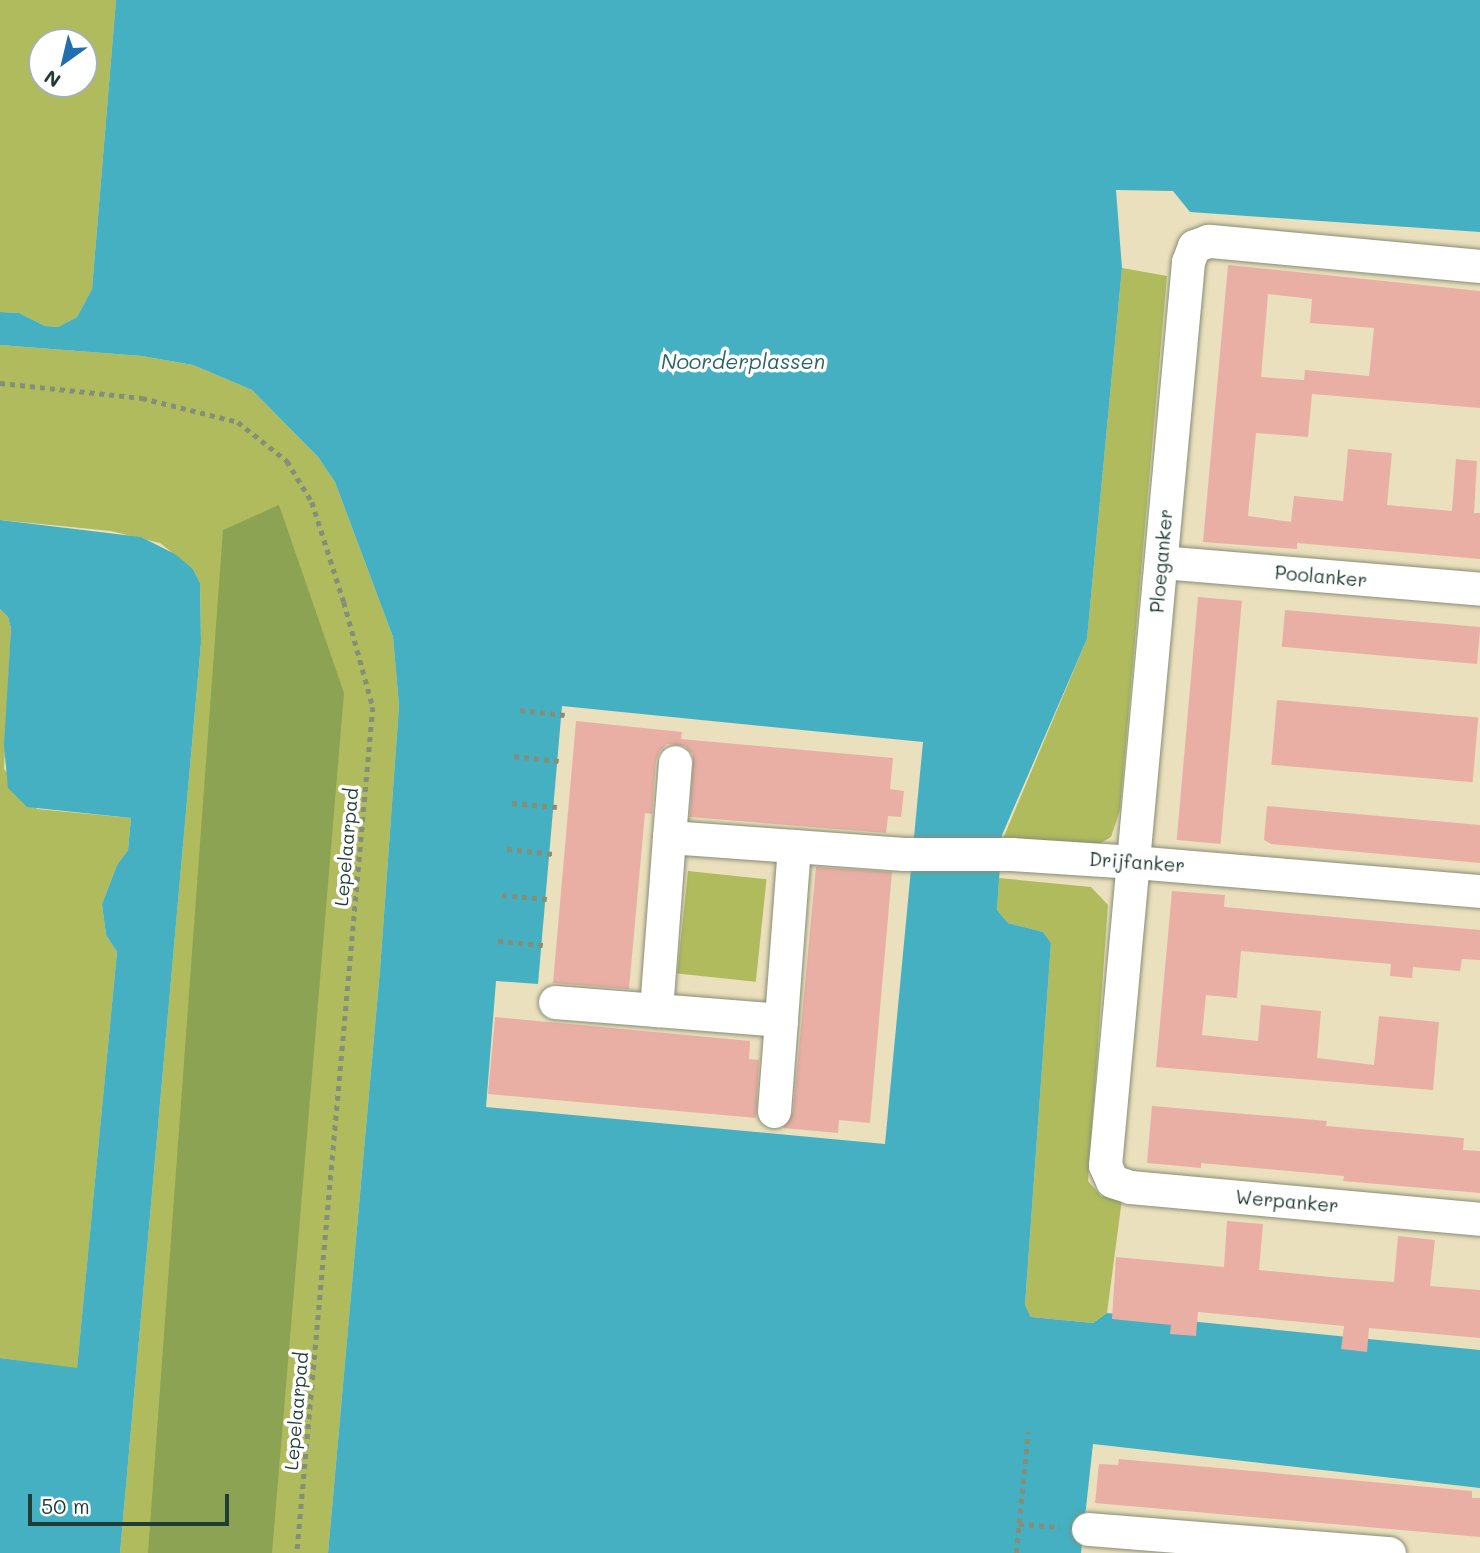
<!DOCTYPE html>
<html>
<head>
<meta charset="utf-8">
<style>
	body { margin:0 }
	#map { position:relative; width:1480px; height:1553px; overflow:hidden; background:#ebe0bd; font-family:Mali,sans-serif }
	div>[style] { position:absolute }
	.green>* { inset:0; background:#b0bb5d; transform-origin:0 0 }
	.forest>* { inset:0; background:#8ca354 }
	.water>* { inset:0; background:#44b0c2 }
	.building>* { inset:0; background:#e9afa5; transform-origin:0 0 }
	.path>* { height:4.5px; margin-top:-2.25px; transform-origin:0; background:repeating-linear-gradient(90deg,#858e78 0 5px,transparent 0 10px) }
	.roads { filter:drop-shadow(0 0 2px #858e78) drop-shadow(0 0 2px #858e78) }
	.minor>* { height:33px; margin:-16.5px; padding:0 16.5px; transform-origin:16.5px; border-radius:16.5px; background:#fff }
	span { translate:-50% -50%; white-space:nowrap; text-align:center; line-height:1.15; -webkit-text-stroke:7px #fff; paint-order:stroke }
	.street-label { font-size:19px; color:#1f3d34 }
	.water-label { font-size:21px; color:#2c6566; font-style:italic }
	.north { position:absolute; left:28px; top:28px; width:70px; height:70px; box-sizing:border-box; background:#fff; border:2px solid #a5b1ae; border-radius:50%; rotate:214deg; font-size:19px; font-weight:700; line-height:28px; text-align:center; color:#1f3d34 }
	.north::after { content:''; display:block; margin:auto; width:24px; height:32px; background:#1f6fb2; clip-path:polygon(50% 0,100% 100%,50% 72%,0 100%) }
	.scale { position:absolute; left:28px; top:1494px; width:201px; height:32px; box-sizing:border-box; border:4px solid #1f3d34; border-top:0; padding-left:9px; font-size:21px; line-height:24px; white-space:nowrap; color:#1f3d34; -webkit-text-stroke:5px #fff; paint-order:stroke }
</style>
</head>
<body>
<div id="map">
	<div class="green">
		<i style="clip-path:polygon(evenodd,0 0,116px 0,92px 289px,77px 317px,58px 327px,45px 326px,19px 313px,0 312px,0 0,42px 42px,84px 42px,84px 84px,42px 84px,42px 42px)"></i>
		<i style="clip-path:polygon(1122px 268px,1167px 276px,1120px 810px,1111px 837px,1094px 847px,1002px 841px,1087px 639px)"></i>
		<i style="clip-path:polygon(0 345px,142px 356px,193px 365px,252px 390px,318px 457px,335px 482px,393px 637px,399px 706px,380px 970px,328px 1553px,120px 1553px,201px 643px,200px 583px,193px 569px,160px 543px,111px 531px,0 520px)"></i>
		<i style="clip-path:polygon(0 609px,8px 617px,11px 628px,4px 769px,37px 809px,131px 818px,128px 850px,117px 865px,102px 904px,106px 935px,117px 952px,77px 1369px,0 1358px)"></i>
		<i style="left:688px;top:871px;width:79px;height:103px;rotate:6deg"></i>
		<i style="clip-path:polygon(999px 878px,1091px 887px,1108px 905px,1088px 1181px,1101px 1196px,1122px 1199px,1107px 1313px,1093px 1323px,1031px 1317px,1025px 1305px,1051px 943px,1043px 932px,1008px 923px,997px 910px)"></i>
	</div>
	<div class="forest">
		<i style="clip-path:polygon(279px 505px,344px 693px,272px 1553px,148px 1553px,223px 530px)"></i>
	</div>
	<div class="water">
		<i style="clip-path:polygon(evenodd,116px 0,1480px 0,1480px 232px,1190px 212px,1173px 191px,1116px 190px,1122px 268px,1087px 639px,1002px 835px,997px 910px,1008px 923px,1043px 932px,1051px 943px,1025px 1305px,1031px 1317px,1093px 1323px,1107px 1313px,1480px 1350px,1480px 1488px,1093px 1444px,1081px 1553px,328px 1553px,380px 970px,399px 706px,393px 637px,335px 482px,318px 457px,252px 390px,193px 365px,142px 356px,0 345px,0 312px,19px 313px,45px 326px,58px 327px,77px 317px,92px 289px,116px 0,562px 706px,923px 742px,885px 1144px,486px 1107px,496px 981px,538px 984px,562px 706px)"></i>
		<i style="clip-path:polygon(0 520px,141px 537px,175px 554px,193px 569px,200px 583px,201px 643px,120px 1553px,0 1553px,0 1358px,77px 1368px,117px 952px,106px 935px,102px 904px,117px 865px,128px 850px,131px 818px,27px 807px,8px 788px,4px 746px,11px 628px,8px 617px,0 609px)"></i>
	</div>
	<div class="building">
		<i style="clip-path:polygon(evenodd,1228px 265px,1480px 291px,1480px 408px,1312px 394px,1308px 437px,1256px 433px,1248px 516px,1291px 522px,1294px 496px,1343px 501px,1348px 449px,1392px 453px,1387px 505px,1452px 511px,1456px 459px,1477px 461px,1474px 513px,1480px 513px,1480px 559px,1297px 543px,1297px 549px,1203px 542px,1228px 265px,1268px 294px,1312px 299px,1310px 323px,1374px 328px,1369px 376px,1305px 370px,1304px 380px,1261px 377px,1268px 294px)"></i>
		<i style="left:1198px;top:597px;width:44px;height:244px;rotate:5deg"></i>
		<i style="left:1285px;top:610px;width:196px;height:37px;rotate:5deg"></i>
		<i style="left:1277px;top:700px;width:202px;height:65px;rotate:5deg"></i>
		<i style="clip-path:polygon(576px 721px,682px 732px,681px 739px,893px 758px,890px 789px,904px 791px,901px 817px,888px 816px,886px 833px,690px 817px,693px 754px,685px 746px,667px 744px,660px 751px,656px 760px,652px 814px,645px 813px,629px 989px,553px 983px)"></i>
		<i style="clip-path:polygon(1267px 806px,1480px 825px,1480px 863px,1271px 844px,1264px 840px)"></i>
		<i style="clip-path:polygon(816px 867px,892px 872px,870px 1123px,839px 1120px,838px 1133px,783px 1128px,793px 1112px)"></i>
		<i style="clip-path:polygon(1172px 891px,1225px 895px,1224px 907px,1480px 930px,1480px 960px,1462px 959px,1460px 971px,1413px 967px,1412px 978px,1390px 976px,1391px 964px,1241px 951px,1237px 998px,1206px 995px,1202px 1035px,1258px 1041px,1261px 1005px,1321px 1011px,1317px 1058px,1374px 1065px,1379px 1016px,1439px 1022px,1433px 1090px,1156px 1067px)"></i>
		<i style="clip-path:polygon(495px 1017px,750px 1041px,749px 1059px,759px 1060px,756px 1118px,488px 1094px)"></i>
		<i style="clip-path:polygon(1152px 1106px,1327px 1121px,1326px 1126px,1464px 1138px,1463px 1150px,1480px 1151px,1480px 1193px,1343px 1181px,1344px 1176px,1201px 1163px,1201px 1168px,1147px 1163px)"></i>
		<i style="clip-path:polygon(1227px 1221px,1263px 1224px,1259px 1270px,1341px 1278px,1394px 1282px,1398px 1236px,1435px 1240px,1430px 1286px,1480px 1290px,1480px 1338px,1369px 1328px,1367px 1352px,1341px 1349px,1344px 1326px,1198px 1312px,1196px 1336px,1170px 1334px,1171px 1325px,1112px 1319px,1116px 1257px,1224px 1267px)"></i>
		<i style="clip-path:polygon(1119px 1459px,1472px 1491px,1472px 1498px,1480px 1498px,1480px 1537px,1095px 1503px,1099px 1464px,1118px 1465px)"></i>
	</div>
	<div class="path">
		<i style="left:0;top:383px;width:143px;rotate:6deg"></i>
		<i style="left:142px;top:398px;width:99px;rotate:14deg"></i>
		<i style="left:238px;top:422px;width:63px;rotate:38.5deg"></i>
		<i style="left:287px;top:461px;width:48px;rotate:58.6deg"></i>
		<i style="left:312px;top:502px;width:105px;rotate:72.3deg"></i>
		<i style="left:344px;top:602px;width:109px;rotate:74.6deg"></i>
		<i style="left:373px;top:707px;width:849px;rotate:95.13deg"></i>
		<i style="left:520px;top:710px;width:45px;rotate:6.3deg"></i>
		<i style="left:514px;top:756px;width:45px;rotate:6.3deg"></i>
		<i style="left:512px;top:803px;width:45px;rotate:5.1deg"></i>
		<i style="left:507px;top:849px;width:46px;rotate:6.2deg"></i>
		<i style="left:502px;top:895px;width:45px;rotate:5.1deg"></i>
		<i style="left:498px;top:941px;width:45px;rotate:5.1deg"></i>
		<i style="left:1019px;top:1524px;width:41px;rotate:4.2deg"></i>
		<i style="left:1016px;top:1553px;width:122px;rotate:-84.3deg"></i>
	</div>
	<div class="roads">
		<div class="minor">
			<i style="left:1480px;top:266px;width:273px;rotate:-174.7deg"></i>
			<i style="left:1208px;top:241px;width:15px;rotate:160deg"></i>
			<i style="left:1194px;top:246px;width:17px;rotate:111deg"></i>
			<i style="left:1188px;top:262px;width:907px;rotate:95.25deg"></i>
			<i style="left:1105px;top:1165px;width:17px;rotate:66deg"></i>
			<i style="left:1112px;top:1181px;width:19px;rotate:18deg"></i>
			<i style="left:1130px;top:1187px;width:351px;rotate:5.2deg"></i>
			<i style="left:1161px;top:562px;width:320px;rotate:4.8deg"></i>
			<i style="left:669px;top:837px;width:75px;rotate:-85.4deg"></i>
			<i style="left:794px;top:846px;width:174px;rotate:94.3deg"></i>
			<i style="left:781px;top:1020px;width:125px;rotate:-175.4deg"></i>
			<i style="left:656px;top:1010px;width:173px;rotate:-85.7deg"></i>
			<i style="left:669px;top:837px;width:125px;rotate:4.1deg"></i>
			<i style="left:794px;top:846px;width:110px;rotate:4.2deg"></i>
			<i style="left:904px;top:854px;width:107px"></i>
			<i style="left:1011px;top:854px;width:123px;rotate:3.7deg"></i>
			<i style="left:1134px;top:862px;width:347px;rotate:4.8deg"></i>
			<i style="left:555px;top:1002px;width:101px;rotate:4.5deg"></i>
			<i style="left:774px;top:1111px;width:91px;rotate:-85.6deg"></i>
			<i style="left:1088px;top:1529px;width:302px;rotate:4.6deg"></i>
		</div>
	</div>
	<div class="street-label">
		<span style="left:1161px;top:561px;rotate:-85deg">Ploeganker</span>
		<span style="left:1321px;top:576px;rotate:5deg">Poolanker</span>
		<span style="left:346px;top:847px;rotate:-85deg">Lepelaarpad</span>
		<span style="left:1137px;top:862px;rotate:4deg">Drijfanker</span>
		<span style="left:1287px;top:1201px;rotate:5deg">Werpanker</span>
		<span style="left:296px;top:1411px;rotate:-85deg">Lepelaarpad</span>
	</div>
	<div class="water-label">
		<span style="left:743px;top:361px">Noorderplassen</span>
	</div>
	<div class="north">N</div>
	<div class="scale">50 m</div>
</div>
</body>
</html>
